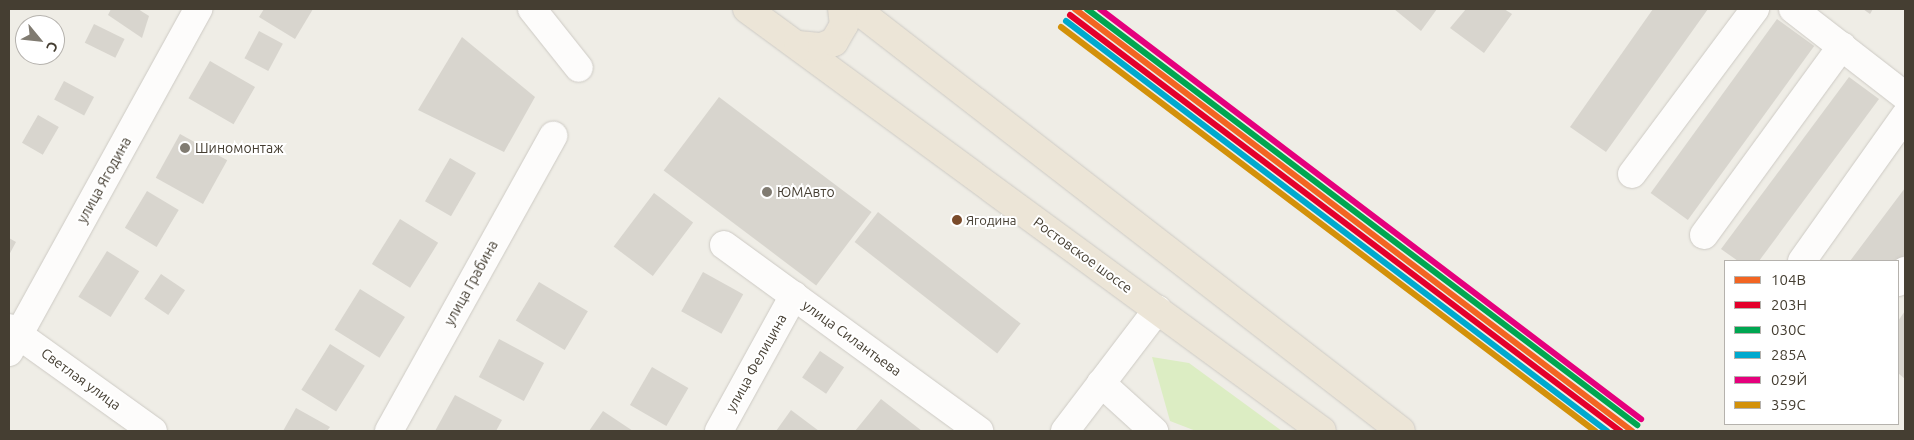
<!DOCTYPE html>
<html>
<head>
<meta charset="utf-8">
<style>
	body { margin:0 }
	#map { position:relative; width:1914px; height:440px; overflow:hidden; background:#efede6; font-family:Ubuntu,sans-serif }
	div>[style] { position:absolute }
	.green>* { inset:0; background:#dcedc3 }
	.building>* { inset:0; background:#d8d5ce; transform-origin:0 0 }
	.roads { filter:drop-shadow(0 0 1px #cdcac4) drop-shadow(0 0 1px #cdcac4) }
	.minor>* { height:28px; margin:-14px; padding:0 14px; transform-origin:14px; border-radius:14px; background:#fdfcfb }
	.highway>* { height:28px; margin:-14px; padding:0 14px; transform-origin:14px; border-radius:14px; background:#ece5d7 }
	.rail-1>* { height:6px; margin:-3px; padding:0 3px; transform-origin:3px; border-radius:3px; background:#f26522 }
	.rail-2>* { height:6px; margin:-3px; padding:0 3px; transform-origin:3px; border-radius:3px; background:#e4002b }
	.rail-3>* { height:6px; margin:-3px; padding:0 3px; transform-origin:3px; border-radius:3px; background:#00a651 }
	.rail-4>* { height:6px; margin:-3px; padding:0 3px; transform-origin:3px; border-radius:3px; background:#00a9ce }
	.rail-5>* { height:6px; margin:-3px; padding:0 3px; transform-origin:3px; border-radius:3px; background:#e5007d }
	.rail-6>* { height:6px; margin:-3px; padding:0 3px; transform-origin:3px; border-radius:3px; background:#d3910a }
	.dots>* { width:14px; height:14px; translate:-50% -50%; box-sizing:border-box; border:2px solid #fff; border-radius:50% }
	span { translate:-50% -50%; white-space:nowrap; text-align:center; line-height:1.15; -webkit-text-stroke:4px #fff; paint-order:stroke }
	.bus-label { font-size:13px; color:#453e32 }
	.left { translate:0 -50%; text-align:left }
	.poi-label { font-size:14px; color:#453e32 }
	.street-label { font-size:14px; color:#453e32 }
	.frame { position:absolute; inset:0; border:10px solid #453e32; pointer-events:none }
	.legend { position:absolute; left:1724px; top:260px; width:175px; height:165px; box-sizing:border-box; background:#fff; border:1px solid #b5b2ad; margin:0; padding:6px 9px; list-style:none; font-size:15px; color:#453e32 }
	.legend li { display:flex; align-items:center; gap:10px; height:25px }
	.legend b { width:25px; border:1px solid #b5b2ad }
	.north { position:absolute; left:15px; top:15px; width:50px; height:50px; box-sizing:border-box; background:#fff; border:1px solid #b5b2ad; border-radius:50%; rotate:118deg; font-size:14px; font-weight:700; line-height:20px; text-align:center; color:#453e32 }
	.north::after { content:''; display:block; margin:auto; width:18px; height:22px; background:#807b71; clip-path:polygon(50% 0,100% 100%,50% 72%,0 100%) }
</style>
</head>
<body>
<div id="map">
	<div class="green">
		<i style="clip-path:polygon(1152px 357px,1189px 363px,1282px 431px,1196px 431px,1170px 421px)"></i>
	</div>
	<div class="building">
		<i style="clip-path:polygon(111px 9px,138px 9px,149px 16px,142px 38px,108px 15px)"></i>
		<i style="clip-path:polygon(264px 9px,313px 9px,295px 39px,259px 17px)"></i>
		<i style="clip-path:polygon(1394px 9px,1437px 9px,1421px 31px)"></i>
		<i style="clip-path:polygon(1466px 9px,1504px 9px,1512px 14px,1484px 53px,1450px 28px)"></i>
		<i style="clip-path:polygon(1653px 9px,1708px 9px,1606px 152px,1570px 127px)"></i>
		<i style="clip-path:polygon(1863px 9px,1873px 9px,1870px 14px)"></i>
		<i style="left:1777px;top:19px;width:46px;height:215px;rotate:36deg"></i>
		<i style="left:94px;top:24px;width:34px;height:21px;rotate:26deg"></i>
		<i style="left:259px;top:31px;width:27px;height:31px;rotate:28deg"></i>
		<i style="clip-path:polygon(462px 37px,535px 97px,504px 152px,418px 110px)"></i>
		<i style="left:210px;top:61px;width:52px;height:43px;rotate:30deg"></i>
		<i style="clip-path:polygon(1849px 77px,1879px 99px,1759px 261px,1738px 261px,1721px 249px)"></i>
		<i style="left:64px;top:81px;width:34px;height:21px;rotate:28deg"></i>
		<i style="left:719px;top:97px;width:191px;height:92px;rotate:37deg"></i>
		<i style="left:38px;top:115px;width:24px;height:32px;rotate:30deg"></i>
		<i style="left:180px;top:134px;width:54px;height:50px;rotate:29deg"></i>
		<i style="left:450px;top:158px;width:30px;height:50px;rotate:30deg"></i>
		<i style="clip-path:polygon(1905px 188px,1905px 254px,1898px 264px,1898px 261px,1850px 261px)"></i>
		<i style="left:147px;top:191px;width:37px;height:43px;rotate:31deg"></i>
		<i style="left:654px;top:193px;width:49px;height:67px;rotate:37deg"></i>
		<i style="left:878px;top:212px;width:181px;height:38px;rotate:38deg"></i>
		<i style="left:400px;top:219px;width:45px;height:53px;rotate:32deg"></i>
		<i style="clip-path:polygon(9px 238px,16px 242px,9px 255px)"></i>
		<i style="left:107px;top:251px;width:38px;height:54px;rotate:32deg"></i>
		<i style="left:703px;top:272px;width:46px;height:45px;rotate:29deg"></i>
		<i style="left:161px;top:274px;width:29px;height:30px;rotate:34deg"></i>
		<i style="left:539px;top:282px;width:57px;height:45px;rotate:31deg"></i>
		<i style="left:360px;top:289px;width:53px;height:48px;rotate:32deg"></i>
		<i style="clip-path:polygon(1905px 311px,1905px 379px,1898px 373px,1898px 321px)"></i>
		<i style="left:499px;top:339px;width:51px;height:43px;rotate:28deg"></i>
		<i style="left:330px;top:344px;width:41px;height:54px;rotate:32deg"></i>
		<i style="left:820px;top:351px;width:29px;height:32px;rotate:34deg"></i>
		<i style="left:652px;top:367px;width:42px;height:44px;rotate:30deg"></i>
		<i style="clip-path:polygon(455px 395px,502px 420px,496px 431px,435px 431px)"></i>
		<i style="clip-path:polygon(881px 399px,922px 431px,855px 431px)"></i>
		<i style="clip-path:polygon(296px 408px,330px 427px,327px 431px,283px 431px)"></i>
		<i style="clip-path:polygon(791px 410px,819px 431px,776px 431px)"></i>
		<i style="clip-path:polygon(603px 411px,633px 431px,589px 431px)"></i>
	</div>
	<div class="roads">
		<div class="minor">
			<i style="left:532px;top:9px;width:75px;rotate:51.5deg"></i>
			<i style="left:1793px;top:9px;width:142px;rotate:37.8deg"></i>
			<i style="left:1632px;top:174px;width:206px;rotate:-53.3deg"></i>
			<i style="left:1704px;top:235px;width:234px;rotate:-53.9deg"></i>
			<i style="left:724px;top:245px;width:316px;rotate:36.1deg"></i>
			<i style="left:1802px;top:261px;width:178px;rotate:-54.6deg"></i>
			<i style="left:1898px;top:282px;width:13px;rotate:-58deg"></i>
			<i style="left:9px;top:328px;width:177px;rotate:35.6deg"></i>
			<i style="left:9px;top:352px;width:392px;rotate:-61.1deg"></i>
			<i style="left:1101px;top:383px;width:72px;rotate:42.2deg"></i>
			<i style="left:389px;top:431px;width:338px;rotate:-60.9deg"></i>
			<i style="left:719px;top:431px;width:155px;rotate:-61.1deg"></i>
			<i style="left:1065px;top:431px;width:153px;rotate:-52.7deg"></i>
		</div>
		<div class="highway">
			<i style="left:747px;top:9px;width:713px;rotate:36.28deg"></i>
			<i style="left:856px;top:9px;width:689px;rotate:37.75deg"></i>
			<i style="left:798px;top:45px;width:24px;rotate:5deg"></i>
			<i style="left:822px;top:47px;width:13px;rotate:-23deg"></i>
			<i style="left:834px;top:42px;width:20px;rotate:-60deg"></i>
			<i style="left:844px;top:25px;width:16px;rotate:-97deg"></i>
		</div>
	</div>
	<div class="rail-1">
		<i style="left:1075px;top:9px;width:699px;rotate:37.15deg"></i>
	</div>
	<div class="rail-2">
		<i style="left:1070px;top:15px;width:690px;rotate:37.1deg"></i>
	</div>
	<div class="rail-3">
		<i style="left:1087px;top:9px;width:690px;rotate:37.1deg"></i>
	</div>
	<div class="rail-4">
		<i style="left:1066px;top:21px;width:679px;rotate:37.16deg"></i>
	</div>
	<div class="rail-5">
		<i style="left:1100px;top:9px;width:679px;rotate:37.16deg"></i>
	</div>
	<div class="rail-6">
		<i style="left:1061px;top:27px;width:670px;rotate:37.11deg"></i>
	</div>
	<div class="dots">
		<i style="left:185px;top:148px;background:#807b71"></i>
		<i style="left:767px;top:192px;background:#807b71"></i>
		<i style="left:957px;top:220px;background:#7a4b2a"></i>
	</div>
	<div class="bus-label">
		<span class="left" style="left:966px;top:220px">Ягодина</span>
	</div>
	<div class="poi-label">
		<span class="left" style="left:195px;top:148px">Шиномонтаж</span>
		<span class="left" style="left:777px;top:192px">ЮМАвто</span>
	</div>
	<div class="street-label">
		<span style="left:104px;top:180px;rotate:-61deg">улица Ягодина</span>
		<span style="left:1083px;top:255px;rotate:36deg">Ростовское шоссе</span>
		<span style="left:471px;top:283px;rotate:-61deg">улица Грабина</span>
		<span style="left:852px;top:338px;rotate:36deg">улица Силантьева</span>
		<span style="left:756px;top:363px;rotate:-61deg">улица Фелицина</span>
		<span style="left:81px;top:379px;rotate:36deg">Светлая улица</span>
	</div>
	<div class="frame"></div>
	<ul class="legend">
	<li><b style="height:6px;background:#f26522"></b>104В</li>
	<li><b style="height:6px;background:#e4002b"></b>203Н</li>
	<li><b style="height:6px;background:#00a651"></b>030C</li>
	<li><b style="height:6px;background:#00a9ce"></b>285А</li>
	<li><b style="height:6px;background:#e5007d"></b>029Й</li>
	<li><b style="height:6px;background:#d3910a"></b>359С</li>
	</ul>
	<div class="north">С</div>
</div>
</body>
</html>
